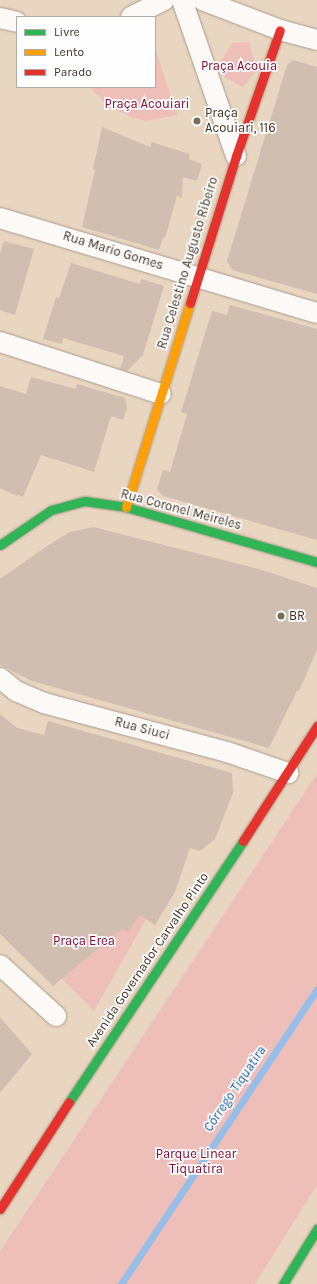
<!DOCTYPE html>
<html>
<head>
<meta charset="utf-8">
<style>
	body { margin:0 }
	#map { position:relative; width:317px; height:1284px; overflow:hidden; background:#e8d6c0; font-family:Karla,sans-serif }
	div>[style] { position:absolute }
	.green>* { inset:0; background:#eebfb9 }
	.stream>* { height:7px; margin:-3.5px; padding:0 3.5px; transform-origin:3.5px; border-radius:3.5px; background:#97bee9 }
	.building>* { inset:0; background:#d0bfb0 }
	.roads { filter:drop-shadow(0 0 1px #a99b8a) drop-shadow(0 0 1px #a99b8a) }
	.street>* { height:20px; margin:-10px; padding:0 10px; transform-origin:10px; border-radius:10px; background:#fcf9f6 }
	.fast>* { height:9px; margin:-4.5px; padding:0 4.5px; transform-origin:4.5px; border-radius:4.5px; background:#30b455 }
	.slow>* { height:9px; margin:-4.5px; padding:0 4.5px; transform-origin:4.5px; border-radius:4.5px; background:#ff9f0a }
	.jam>* { height:9px; margin:-4.5px; padding:0 4.5px; transform-origin:4.5px; border-radius:4.5px; background:#e5322d }
	.dots>* { width:11px; height:11px; translate:-50% -50%; box-sizing:border-box; border:2px solid #fefefe; border-radius:50% }
	span { translate:-50% -50%; white-space:nowrap; text-align:center; line-height:1.15; -webkit-text-stroke:3.5px #fefefe; paint-order:stroke }
	.park-label { font-size:13px; color:#850b32 }
	.poi-label { font-size:13px; color:#403222 }
	.left { translate:0 -50%; text-align:left }
	.street-label { font-size:13px; color:#403222 }
	.water-label { font-size:14px; color:#145897; font-style:italic }
	.legend { position:absolute; left:16px; top:16px; width:140px; height:72px; box-sizing:border-box; background:#fefefe; border:1px solid #b2aca6; margin:0; padding:5px 7px; list-style:none; font-size:12px; color:#403222 }
	.legend li { display:flex; align-items:center; gap:8px; height:20px }
	.legend b { width:20px; border:1px solid #b2aca6 }
</style>
</head>
<body>
<div id="map">
	<div class="green">
		<i style="clip-path:polygon(249px 42px,257px 70px,243px 87px,224px 77px,221px 61px,232px 43px)"></i>
		<i style="clip-path:polygon(155px 48px,177px 115px,146px 121px,131px 117px,108px 106px,89px 87px,155px 87px)"></i>
		<i style="clip-path:polygon(317px 774px,317px 1185px,255px 1284px,0 1284px,0 1251px)"></i>
		<i style="clip-path:polygon(154px 905px,94px 1011px,24px 941px)"></i>
	</div>
	<div class="stream">
		<i style="left:121px;top:1284px;width:354px;rotate:-56.4deg"></i>
	</div>
	<div class="building">
		<i style="clip-path:polygon(293px 60px,317px 67px,317px 294px,232px 270px,227px 261px,287px 65px)"></i>
		<i style="clip-path:polygon(102px 127px,150px 147px,152px 142px,190px 154px,189px 159px,202px 164px,197px 181px,183px 177px,182px 198px,177px 196px,165px 238px,163px 238px,159px 250px,82px 227px,95px 170px,93px 169px)"></i>
		<i style="clip-path:polygon(4px 241px,34px 249px,15px 315px,0 310px,0 253px)"></i>
		<i style="clip-path:polygon(71px 263px,140px 284px,141px 279px,164px 286px,143px 355px,127px 371px,120px 369px,124px 356px,63px 338px,62px 344px,43px 339px,56px 297px,59px 298px)"></i>
		<i style="clip-path:polygon(230px 305px,317px 329px,317px 540px,163px 496px,157px 489px,163px 470px,170px 472px,187px 414px,181px 412px,212px 311px,227px 315px)"></i>
		<i style="clip-path:polygon(31px 377px,76px 389px,77px 384px,125px 398px,127px 408px,123px 420px,111px 416px,94px 472px,41px 455px,23px 497px,18px 495px,17px 496px,0 488px,0 386px,26px 394px)"></i>
		<i style="clip-path:polygon(93px 527px,259px 569px,317px 588px,317px 650px,299px 691px,297px 691px,269px 748px,32px 681px,0 665px,0 579px,47px 546px,70px 532px)"></i>
		<i style="clip-path:polygon(0 714px,17px 728px,44px 735px,48px 721px,232px 773px,233px 793px,215px 839px,200px 851px,190px 848px,175px 892px,155px 925px,140px 915px,128px 932px,122px 929px,53px 986px,0 934px)"></i>
		<i style="clip-path:polygon(0 1017px,32px 1054px,0 1093px)"></i>
	</div>
	<div class="roads">
		<div class="street">
			<i style="left:182px;top:0;width:165px;rotate:70.9deg"></i>
			<i style="left:202px;top:0;width:84px;rotate:21deg"></i>
			<i style="left:280px;top:30px;width:38px;rotate:15deg"></i>
			<i style="left:131px;top:17px;width:37px;rotate:-27deg"></i>
			<i style="left:0;top:18px;width:17px;rotate:13deg"></i>
			<i style="left:0;top:218px;width:331px;rotate:16.7deg"></i>
			<i style="left:0;top:342px;width:169px;rotate:17.9deg"></i>
			<i style="left:0;top:678px;width:21px;rotate:39deg"></i>
			<i style="left:16px;top:691px;width:30px;rotate:23deg"></i>
			<i style="left:44px;top:703px;width:189px;rotate:15deg"></i>
			<i style="left:227px;top:752px;width:65px;rotate:19deg"></i>
			<i style="left:0;top:965px;width:76px;rotate:42.3deg"></i>
		</div>
		<div class="fast">
			<i style="left:0;top:545px;width:62px;rotate:-34.5deg"></i>
			<i style="left:51px;top:510px;width:35px;rotate:-15deg"></i>
			<i style="left:85px;top:501px;width:41px;rotate:8.3deg"></i>
			<i style="left:126px;top:507px;width:199px;rotate:16.1deg"></i>
			<i style="left:69px;top:1102px;width:314px;rotate:-56.3deg"></i>
			<i style="left:283px;top:1284px;width:65px;rotate:-58.3deg"></i>
		</div>
		<div class="slow">
			<i style="left:126px;top:507px;width:214px;rotate:-72.6deg"></i>
		</div>
		<div class="jam">
			<i style="left:190px;top:303px;width:154px;rotate:-72.6deg"></i>
			<i style="left:236px;top:156px;width:133px;rotate:-70.8deg"></i>
			<i style="left:243px;top:841px;width:137px;rotate:-57.2deg"></i>
			<i style="left:0;top:1209px;width:127px;rotate:-57.2deg"></i>
		</div>
	</div>
	<div class="dots">
		<i style="left:197px;top:121px;background:#7b6b59"></i>
		<i style="left:281px;top:616px;background:#7b6b59"></i>
	</div>
	<div class="park-label">
		<span style="left:239px;top:66px">Praça Acouia</span>
		<span style="left:147px;top:104px">Praça Acouiari</span>
		<span style="left:84px;top:941px">Praça Erea</span>
		<span style="left:196px;top:1162px">Parque Linear<br>Tiquatira</span>
	</div>
	<div class="poi-label">
		<span class="left" style="left:205px;top:121px">Praça<br>Acouiari, 116</span>
		<span class="left" style="left:289px;top:616px">BR</span>
	</div>
	<div class="street-label">
		<span style="left:113px;top:251px;rotate:17deg">Rua Mario Gomes</span>
		<span style="left:188px;top:263px;rotate:-73deg">Rua Celestino Augusto Ribeiro</span>
		<span style="left:181px;top:510px;rotate:15deg">Rua Coronel Meireles</span>
		<span style="left:142px;top:729px;rotate:15deg">Rua Siuci</span>
		<span style="left:148px;top:960px;rotate:-56deg">Avenida Governador Carvalho Pinto</span>
	</div>
	<div class="water-label">
		<span style="left:235px;top:1089px;rotate:-56deg">Córrego Tiquatira</span>
	</div>
	<ul class="legend">
	<li><b style="height:5px;background:#30b455"></b>Livre</li>
	<li><b style="height:5px;background:#ff9f0a"></b>Lento</li>
	<li><b style="height:5px;background:#e5322d"></b>Parado</li>
	</ul>
</div>
</body>
</html>
